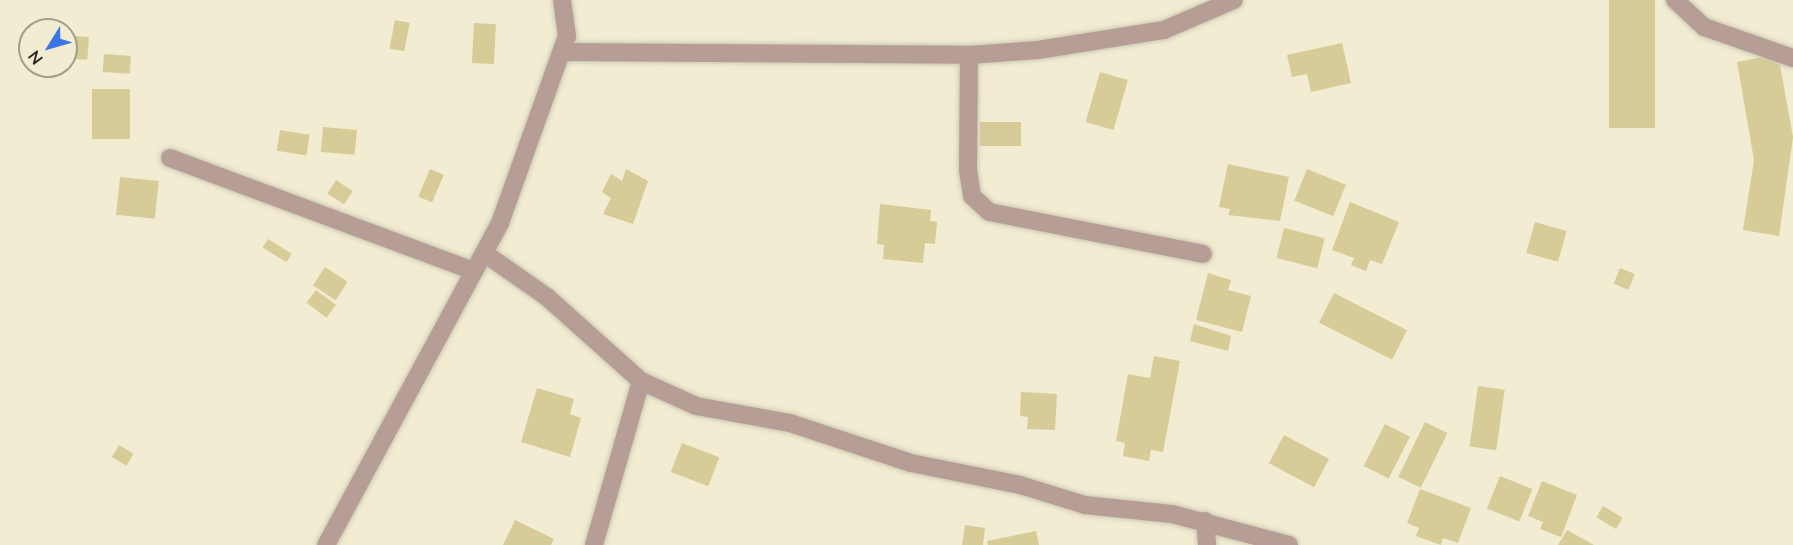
<!DOCTYPE html>
<html>
<head>
<meta charset="utf-8">
<style>
	body { margin:0 }
	#map { position:relative; width:1793px; height:545px; overflow:hidden; background:#f1ecd2; font-family:Lato,sans-serif }
	div>[style] { position:absolute }
	.building>* { inset:0; background:#d7cc98; transform-origin:0 0 }
	.roads { filter:drop-shadow(0 0 2px #cdc9b2) drop-shadow(0 0 2px #cdc9b2) }
	.minor>* { height:18px; margin:-9px; padding:0 9px; transform-origin:9px; border-radius:9px; background:#b69e96 }
	span { translate:-50% -50%; white-space:nowrap; text-align:center; line-height:1.15; -webkit-text-stroke:6px #f1ecd2; paint-order:stroke }
	.north { position:absolute; left:18px; top:18px; width:60px; height:60px; box-sizing:border-box; background:#f1ecd2; border:2px solid #a19e8a; border-radius:50%; rotate:233deg; font-size:16px; font-weight:700; line-height:24px; text-align:center; color:#2a281e }
	.north::after { content:''; display:block; margin:auto; width:21px; height:27px; background:#3d75e4; clip-path:polygon(50% 0,100% 100%,50% 72%,0 100%) }
</style>
</head>
<body>
<div id="map">
	<div class="building">
		<i style="left:1609px;top:0;width:46px;height:128px"></i>
		<i style="left:395px;top:20px;width:15px;height:29px;rotate:11deg"></i>
		<i style="left:474px;top:23px;width:22px;height:40px;rotate:3deg"></i>
		<i style="left:76px;top:36px;width:13px;height:23px;rotate:4deg"></i>
		<i style="clip-path:polygon(1342px 43px,1351px 83px,1311px 92px,1307px 74px,1292px 77px,1287px 55px)"></i>
		<i style="left:104px;top:54px;width:27px;height:18px;rotate:4deg"></i>
		<i style="clip-path:polygon(1778px 54px,1793px 137px,1779px 236px,1743px 230px,1754px 160px,1737px 62px)"></i>
		<i style="left:1100px;top:72px;width:29px;height:52px;rotate:16deg"></i>
		<i style="left:92px;top:89px;width:38px;height:50px"></i>
		<i style="left:980px;top:122px;width:41px;height:24px"></i>
		<i style="left:323px;top:127px;width:34px;height:25px;rotate:5deg"></i>
		<i style="left:280px;top:130px;width:30px;height:21px;rotate:9deg"></i>
		<i style="clip-path:polygon(1228px 164px,1289px 177px,1280px 221px,1228px 215px,1230px 209px,1219px 207px)"></i>
		<i style="left:430px;top:169px;width:15px;height:30px;rotate:23deg"></i>
		<i style="clip-path:polygon(626px 169px,648px 181px,633px 224px,603px 214px,611px 198px,602px 192px,611px 174px,622px 181px)"></i>
		<i style="left:1307px;top:169px;width:42px;height:34px;rotate:22deg"></i>
		<i style="left:120px;top:177px;width:39px;height:38px;rotate:6deg"></i>
		<i style="left:336px;top:180px;width:20px;height:16px;rotate:33deg"></i>
		<i style="clip-path:polygon(1350px 202px,1399px 222px,1382px 264px,1370px 260px,1366px 271px,1351px 265px,1354px 258px,1332px 250px)"></i>
		<i style="clip-path:polygon(880px 204px,931px 210px,930px 221px,937px 222px,935px 244px,925px 243px,923px 263px,883px 259px,884px 245px,877px 244px)"></i>
		<i style="left:1535px;top:222px;width:33px;height:32px;rotate:16deg"></i>
		<i style="left:1284px;top:228px;width:42px;height:31px;rotate:14deg"></i>
		<i style="left:268px;top:239px;width:28px;height:10px;rotate:32deg"></i>
		<i style="left:325px;top:267px;width:27px;height:22px;rotate:33deg"></i>
		<i style="left:1620px;top:268px;width:16px;height:17px;rotate:22deg"></i>
		<i style="clip-path:polygon(1208px 273px,1231px 280px,1228px 290px,1251px 296px,1242px 332px,1196px 320px)"></i>
		<i style="left:316px;top:290px;width:25px;height:16px;rotate:37deg"></i>
		<i style="left:1334px;top:293px;width:82px;height:33px;rotate:27deg"></i>
		<i style="clip-path:polygon(1194px 324px,1231px 336px,1228px 351px,1190px 341px)"></i>
		<i style="clip-path:polygon(1154px 356px,1180px 361px,1163px 452px,1151px 450px,1149px 461px,1123px 456px,1125px 443px,1116px 441px,1128px 374px,1150px 378px)"></i>
		<i style="left:1478px;top:386px;width:27px;height:61px;rotate:8deg"></i>
		<i style="clip-path:polygon(537px 388px,574px 399px,570px 414px,581px 418px,570px 457px,521px 442px)"></i>
		<i style="clip-path:polygon(1021px 392px,1057px 394px,1055px 430px,1027px 429px,1028px 417px,1020px 416px)"></i>
		<i style="left:1425px;top:422px;width:25px;height:61px;rotate:26deg"></i>
		<i style="left:1385px;top:424px;width:28px;height:47px;rotate:27deg"></i>
		<i style="left:1284px;top:435px;width:51px;height:32px;rotate:28deg"></i>
		<i style="left:682px;top:443px;width:40px;height:31px;rotate:21deg"></i>
		<i style="left:119px;top:445px;width:17px;height:14px;rotate:31deg"></i>
		<i style="left:1500px;top:476px;width:35px;height:35px;rotate:22deg"></i>
		<i style="clip-path:polygon(1542px 481px,1577px 495px,1561px 537px,1540px 529px,1543px 522px,1528px 516px)"></i>
		<i style="clip-path:polygon(1420px 489px,1471px 508px,1458px 543px,1443px 538px,1441px 545px,1416px 536px,1419px 528px,1407px 523px)"></i>
		<i style="left:1603px;top:506px;width:23px;height:13px;rotate:31deg"></i>
		<i style="clip-path:polygon(515px 520px,554px 539px,551px 545px,503px 545px)"></i>
		<i style="clip-path:polygon(965px 525px,985px 528px,983px 545px,962px 545px)"></i>
		<i style="clip-path:polygon(1567px 530px,1594px 545px,1558px 545px)"></i>
		<i style="clip-path:polygon(1036px 531px,1039px 545px,988px 545px,987px 541px)"></i>
	</div>
	<div class="roads">
		<div class="minor">
			<i style="left:1675px;top:0;width:40px;rotate:43deg"></i>
			<i style="left:1704px;top:27px;width:94px;rotate:19.2deg"></i>
			<i style="left:562px;top:52px;width:407px;rotate:0.4deg"></i>
			<i style="left:969px;top:55px;width:69px;rotate:-4.1deg"></i>
			<i style="left:1038px;top:50px;width:128px;rotate:-9deg"></i>
			<i style="left:1164px;top:30px;width:76px;rotate:-23.2deg"></i>
			<i style="left:969px;top:55px;width:115px;rotate:90.5deg"></i>
			<i style="left:968px;top:170px;width:26px;rotate:81deg"></i>
			<i style="left:972px;top:196px;width:23px;rotate:43deg"></i>
			<i style="left:989px;top:212px;width:218px;rotate:11.1deg"></i>
			<i style="left:170px;top:158px;width:324px;rotate:20.4deg"></i>
			<i style="left:484px;top:253px;width:77px;rotate:34.9deg"></i>
			<i style="left:547px;top:297px;width:126px;rotate:41.8deg"></i>
			<i style="left:641px;top:381px;width:171px;rotate:106deg"></i>
			<i style="left:641px;top:381px;width:60px;rotate:24.4deg"></i>
			<i style="left:696px;top:406px;width:96px;rotate:10.3deg"></i>
			<i style="left:790px;top:423px;width:127px;rotate:18.3deg"></i>
			<i style="left:911px;top:463px;width:111px;rotate:11.4deg"></i>
			<i style="left:1020px;top:485px;width:68px;rotate:17.1deg"></i>
			<i style="left:1085px;top:505px;width:87px;rotate:5.9deg"></i>
			<i style="left:1172px;top:514px;width:121px;rotate:14.8deg"></i>
			<i style="left:1205px;top:521px;width:24px;rotate:85deg"></i>
			<i style="left:326px;top:545px;width:366px;rotate:-61.6deg"></i>
			<i style="left:500px;top:223px;width:199px;rotate:-70.3deg"></i>
			<i style="left:567px;top:36px;width:36px;rotate:-98deg"></i>
		</div>
	</div>
	<div class="north">N</div>
</div>
</body>
</html>
